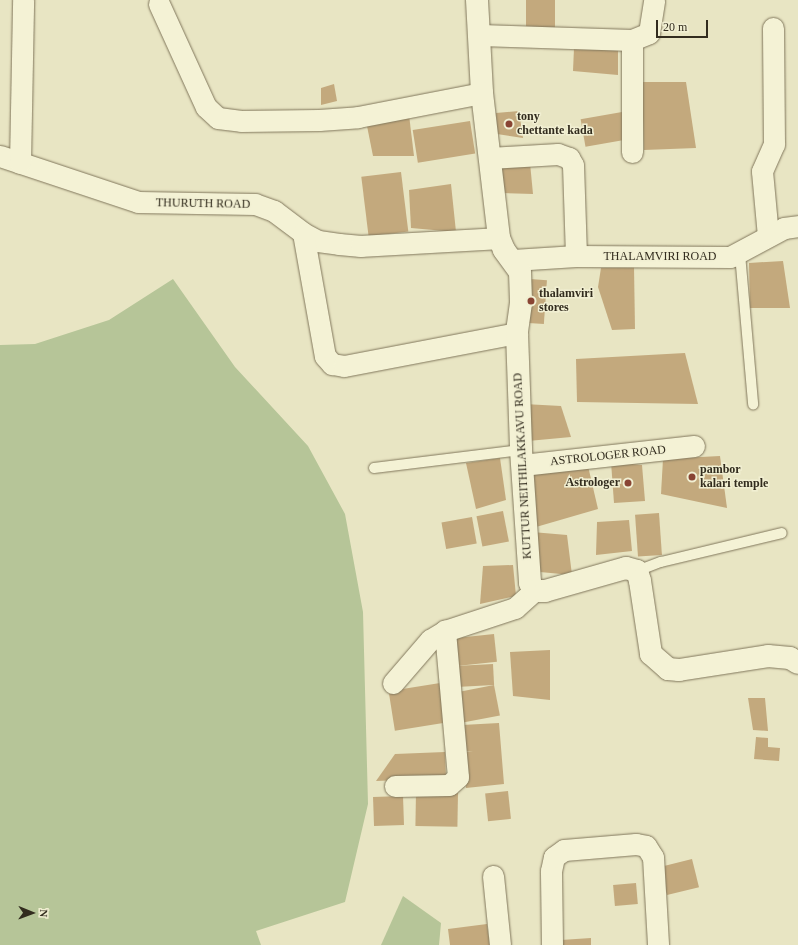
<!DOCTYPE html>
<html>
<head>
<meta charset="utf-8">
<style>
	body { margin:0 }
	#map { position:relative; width:798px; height:945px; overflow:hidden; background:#e8e5c3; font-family:"Times New Roman",serif }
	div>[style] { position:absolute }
	.green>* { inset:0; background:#b6c598 }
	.building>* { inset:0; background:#c3a97d; transform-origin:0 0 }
	.roads { filter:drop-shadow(0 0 1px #81775c) drop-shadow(0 0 1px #81775c) }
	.service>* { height:10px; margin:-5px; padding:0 5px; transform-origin:5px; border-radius:5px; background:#f4f2d5 }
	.minor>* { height:21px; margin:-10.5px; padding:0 10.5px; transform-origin:10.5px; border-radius:10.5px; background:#f4f2d5 }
	.tertiary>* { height:22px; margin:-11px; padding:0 11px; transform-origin:11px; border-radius:11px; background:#f4f2d5 }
	.dots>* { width:11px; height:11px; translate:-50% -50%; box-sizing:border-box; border:2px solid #f1efd2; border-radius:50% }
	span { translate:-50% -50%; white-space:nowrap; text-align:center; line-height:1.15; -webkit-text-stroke:3px #f1efd2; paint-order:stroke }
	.poi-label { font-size:12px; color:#322c1e; font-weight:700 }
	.left { translate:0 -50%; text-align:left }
	.right { translate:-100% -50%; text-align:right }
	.street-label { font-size:12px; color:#322c1e }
	.north { position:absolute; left:12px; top:893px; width:40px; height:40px; -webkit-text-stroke:3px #f1efd2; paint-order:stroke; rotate:91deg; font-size:11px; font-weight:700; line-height:16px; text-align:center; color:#322c1e }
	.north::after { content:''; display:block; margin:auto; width:14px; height:18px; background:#322c1e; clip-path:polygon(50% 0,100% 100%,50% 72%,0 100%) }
	.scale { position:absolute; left:656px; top:20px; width:52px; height:18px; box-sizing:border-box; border:2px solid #322c1e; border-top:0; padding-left:5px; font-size:12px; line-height:14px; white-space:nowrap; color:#322c1e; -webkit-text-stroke:3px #f1efd2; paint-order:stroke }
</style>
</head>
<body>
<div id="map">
	<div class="green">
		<i style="clip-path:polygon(173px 279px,235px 367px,308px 446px,345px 514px,363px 612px,368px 804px,345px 902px,256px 931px,261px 945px,0 945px,0 345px,35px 344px,109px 320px)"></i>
		<i style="clip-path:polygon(403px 896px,441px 923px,439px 945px,381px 945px)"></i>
	</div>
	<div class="building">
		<i style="left:526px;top:0;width:29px;height:34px"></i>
		<i style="clip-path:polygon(574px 48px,618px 48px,618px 75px,573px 71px)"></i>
		<i style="clip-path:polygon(642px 82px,686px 82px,696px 148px,644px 150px)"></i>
		<i style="clip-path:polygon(334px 84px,337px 101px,321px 105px,321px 88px)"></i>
		<i style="clip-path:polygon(519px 111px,523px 138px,497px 134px,496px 113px)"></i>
		<i style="left:622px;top:112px;width:28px;height:42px;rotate:80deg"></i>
		<i style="clip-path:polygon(409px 115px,414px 156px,373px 156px,367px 126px)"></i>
		<i style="left:470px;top:121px;width:33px;height:58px;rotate:81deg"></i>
		<i style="clip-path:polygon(499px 163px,530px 163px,533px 194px,501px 193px)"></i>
		<i style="left:401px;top:172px;width:60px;height:40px;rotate:83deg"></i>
		<i style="clip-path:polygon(451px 184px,456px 232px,411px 228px,409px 190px)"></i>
		<i style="clip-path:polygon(783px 261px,790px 308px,750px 308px,749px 263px)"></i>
		<i style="clip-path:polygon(634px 267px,635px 329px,612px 330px,598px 287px,601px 268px)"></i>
		<i style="left:516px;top:278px;width:31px;height:44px;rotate:4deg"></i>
		<i style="clip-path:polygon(685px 353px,698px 404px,577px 402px,576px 359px)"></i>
		<i style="clip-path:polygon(524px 404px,561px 406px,571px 437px,528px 441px)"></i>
		<i style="clip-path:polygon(720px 456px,727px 508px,661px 494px,663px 459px)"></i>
		<i style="clip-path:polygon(500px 458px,506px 500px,476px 509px,466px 463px)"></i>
		<i style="clip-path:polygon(611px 462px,642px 465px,645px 501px,614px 503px)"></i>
		<i style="clip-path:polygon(588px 466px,598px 509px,536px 527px,529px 469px)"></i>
		<i style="left:503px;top:511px;width:31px;height:27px;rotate:79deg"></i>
		<i style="left:659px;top:513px;width:42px;height:24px;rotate:86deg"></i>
		<i style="left:472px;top:517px;width:27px;height:31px;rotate:80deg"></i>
		<i style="clip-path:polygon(629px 520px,632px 551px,596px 555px,597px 522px)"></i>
		<i style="clip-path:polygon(532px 532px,567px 535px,572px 575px,540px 572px)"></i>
		<i style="clip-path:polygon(513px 565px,516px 596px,480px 604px,483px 566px)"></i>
		<i style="left:494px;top:634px;width:28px;height:45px;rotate:84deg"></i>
		<i style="clip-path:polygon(550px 650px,550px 700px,513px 696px,510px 652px)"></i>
		<i style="left:493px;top:664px;width:21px;height:38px;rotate:87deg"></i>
		<i style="left:440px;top:683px;width:40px;height:52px;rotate:81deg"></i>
		<i style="left:494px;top:685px;width:31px;height:39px;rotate:79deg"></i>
		<i style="clip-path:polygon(748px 698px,765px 698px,768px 731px,753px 730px)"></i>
		<i style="clip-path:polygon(499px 723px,504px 784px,466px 788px,462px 752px,473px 751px,464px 751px,462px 725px)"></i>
		<i style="clip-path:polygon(756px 737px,768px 738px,768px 747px,780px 748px,779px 761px,754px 759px)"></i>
		<i style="clip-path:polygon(445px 752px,446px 778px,376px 781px,395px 754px)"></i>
		<i style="left:508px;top:791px;width:28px;height:23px;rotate:84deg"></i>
		<i style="left:416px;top:792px;width:42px;height:34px;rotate:1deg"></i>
		<i style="left:403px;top:796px;width:29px;height:30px;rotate:88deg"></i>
		<i style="left:692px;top:859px;width:29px;height:33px;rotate:76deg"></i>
		<i style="left:636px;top:883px;width:21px;height:23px;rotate:85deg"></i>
		<i style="clip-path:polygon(487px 924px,490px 945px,450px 945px,448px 929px)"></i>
		<i style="clip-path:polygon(591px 938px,591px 945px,561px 945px,561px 940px)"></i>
	</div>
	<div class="roads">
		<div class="service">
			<i style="left:740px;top:254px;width:151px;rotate:85deg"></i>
			<i style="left:374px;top:468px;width:148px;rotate:-7deg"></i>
			<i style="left:637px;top:571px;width:26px;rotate:-21deg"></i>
			<i style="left:661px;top:562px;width:124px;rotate:-13.5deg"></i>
		</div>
		<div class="minor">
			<i style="left:159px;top:4px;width:113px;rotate:65.5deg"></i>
			<i style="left:206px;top:107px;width:16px;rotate:43deg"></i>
			<i style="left:218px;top:118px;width:23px;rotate:7deg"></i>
			<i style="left:241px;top:121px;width:78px;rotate:-0.7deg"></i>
			<i style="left:319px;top:120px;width:39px;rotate:-4deg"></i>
			<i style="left:358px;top:117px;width:126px;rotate:-11deg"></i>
			<i style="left:480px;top:35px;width:152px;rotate:1.9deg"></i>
			<i style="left:632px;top:40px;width:18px;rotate:-22deg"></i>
			<i style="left:649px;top:33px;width:33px;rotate:-81deg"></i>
			<i style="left:632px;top:152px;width:112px;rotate:-90deg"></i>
			<i style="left:0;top:156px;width:145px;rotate:18.4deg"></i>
			<i style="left:138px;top:202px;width:117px;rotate:1deg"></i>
			<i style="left:255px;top:204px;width:20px;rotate:20deg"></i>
			<i style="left:274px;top:211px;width:36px;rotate:37deg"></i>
			<i style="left:303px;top:233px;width:17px;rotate:28deg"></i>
			<i style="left:318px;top:241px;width:21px;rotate:8deg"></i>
			<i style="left:339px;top:244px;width:22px;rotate:5deg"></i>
			<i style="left:361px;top:246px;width:138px;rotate:-3.3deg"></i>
			<i style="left:489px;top:158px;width:69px;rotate:-3.3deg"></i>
			<i style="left:558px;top:154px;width:12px;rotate:20deg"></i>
			<i style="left:569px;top:158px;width:8px;rotate:60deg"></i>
			<i style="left:573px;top:165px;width:91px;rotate:88.1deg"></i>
			<i style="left:20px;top:163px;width:163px;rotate:-88.9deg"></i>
			<i style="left:303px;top:233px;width:125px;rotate:79.9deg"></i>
			<i style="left:325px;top:356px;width:11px;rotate:49deg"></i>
			<i style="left:332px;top:364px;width:12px;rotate:9deg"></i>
			<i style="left:344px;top:366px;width:176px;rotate:-10.8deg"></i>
			<i style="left:768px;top:236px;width:65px;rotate:-95.3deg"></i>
			<i style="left:762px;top:171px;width:30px;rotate:-66deg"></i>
			<i style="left:774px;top:144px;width:116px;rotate:-90.5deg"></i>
			<i style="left:513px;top:260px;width:63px;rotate:-3.6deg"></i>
			<i style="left:576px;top:256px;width:154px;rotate:0.4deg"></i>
			<i style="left:730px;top:257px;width:61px;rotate:-28.2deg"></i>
			<i style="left:784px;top:228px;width:14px;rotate:-8deg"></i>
			<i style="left:522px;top:465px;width:173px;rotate:-6.3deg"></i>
			<i style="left:393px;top:683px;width:57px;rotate:-49.3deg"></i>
			<i style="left:430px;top:640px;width:17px;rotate:-31deg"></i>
			<i style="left:445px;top:631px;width:74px;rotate:-18.2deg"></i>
			<i style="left:515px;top:608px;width:25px;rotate:-42deg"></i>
			<i style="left:395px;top:786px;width:54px;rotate:-1.1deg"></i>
			<i style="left:449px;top:785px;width:12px;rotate:-42deg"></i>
			<i style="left:458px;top:777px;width:147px;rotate:-95.1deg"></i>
			<i style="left:493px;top:876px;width:69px;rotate:84.2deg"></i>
			<i style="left:552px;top:945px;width:74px;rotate:-90.8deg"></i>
			<i style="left:551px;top:871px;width:14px;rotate:-78deg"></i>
			<i style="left:554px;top:857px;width:12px;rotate:-35deg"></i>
			<i style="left:564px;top:850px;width:72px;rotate:-4.8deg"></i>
			<i style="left:636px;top:844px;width:10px;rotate:11deg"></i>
			<i style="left:646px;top:846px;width:13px;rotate:58deg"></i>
			<i style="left:653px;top:857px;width:88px;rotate:86.7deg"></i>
		</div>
		<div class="tertiary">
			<i style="left:477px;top:0;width:93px;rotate:86.9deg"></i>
			<i style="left:482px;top:93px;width:146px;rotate:83.3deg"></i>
			<i style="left:499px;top:238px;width:13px;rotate:67deg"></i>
			<i style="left:504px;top:250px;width:27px;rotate:54deg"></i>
			<i style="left:520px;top:272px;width:31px;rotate:88deg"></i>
			<i style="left:521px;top:303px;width:30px;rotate:98deg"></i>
			<i style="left:517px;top:333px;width:117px;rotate:88deg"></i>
			<i style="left:521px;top:450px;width:133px;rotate:86.1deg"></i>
			<i style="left:530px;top:583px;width:9px;rotate:63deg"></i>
			<i style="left:534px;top:591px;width:11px"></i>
			<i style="left:545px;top:591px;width:84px;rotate:-15.9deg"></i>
			<i style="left:626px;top:568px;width:11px;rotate:15deg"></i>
			<i style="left:637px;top:571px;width:10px;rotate:73deg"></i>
			<i style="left:640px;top:581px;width:74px;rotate:81.4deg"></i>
			<i style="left:651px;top:654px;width:23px;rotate:41deg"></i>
			<i style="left:668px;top:669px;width:11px;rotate:5deg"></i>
			<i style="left:679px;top:670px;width:90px;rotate:-8.9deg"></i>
			<i style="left:768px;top:656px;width:22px;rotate:5deg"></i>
			<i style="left:790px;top:658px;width:9px;rotate:32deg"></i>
		</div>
	</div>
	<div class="dots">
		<i style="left:509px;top:124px;background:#894433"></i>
		<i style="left:531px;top:301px;background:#894433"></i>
		<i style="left:692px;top:477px;background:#894433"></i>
		<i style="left:628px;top:483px;background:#894433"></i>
	</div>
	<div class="poi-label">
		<span class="left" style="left:517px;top:124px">tony<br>chettante kada</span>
		<span class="left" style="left:539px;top:301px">thalamviri<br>stores</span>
		<span class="left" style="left:700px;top:477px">pambor<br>kalari temple</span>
		<span class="right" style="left:620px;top:483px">Astrologer</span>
	</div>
	<div class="street-label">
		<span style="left:203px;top:204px;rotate:1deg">THURUTH ROAD</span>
		<span style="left:660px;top:257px">THALAMVIRI ROAD</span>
		<span style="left:608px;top:456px;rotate:-6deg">ASTROLOGER ROAD</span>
		<span style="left:523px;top:466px;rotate:-93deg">KUTTUR NEITHILAKKAVU ROAD</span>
	</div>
	<div class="north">N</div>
	<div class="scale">20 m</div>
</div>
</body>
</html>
